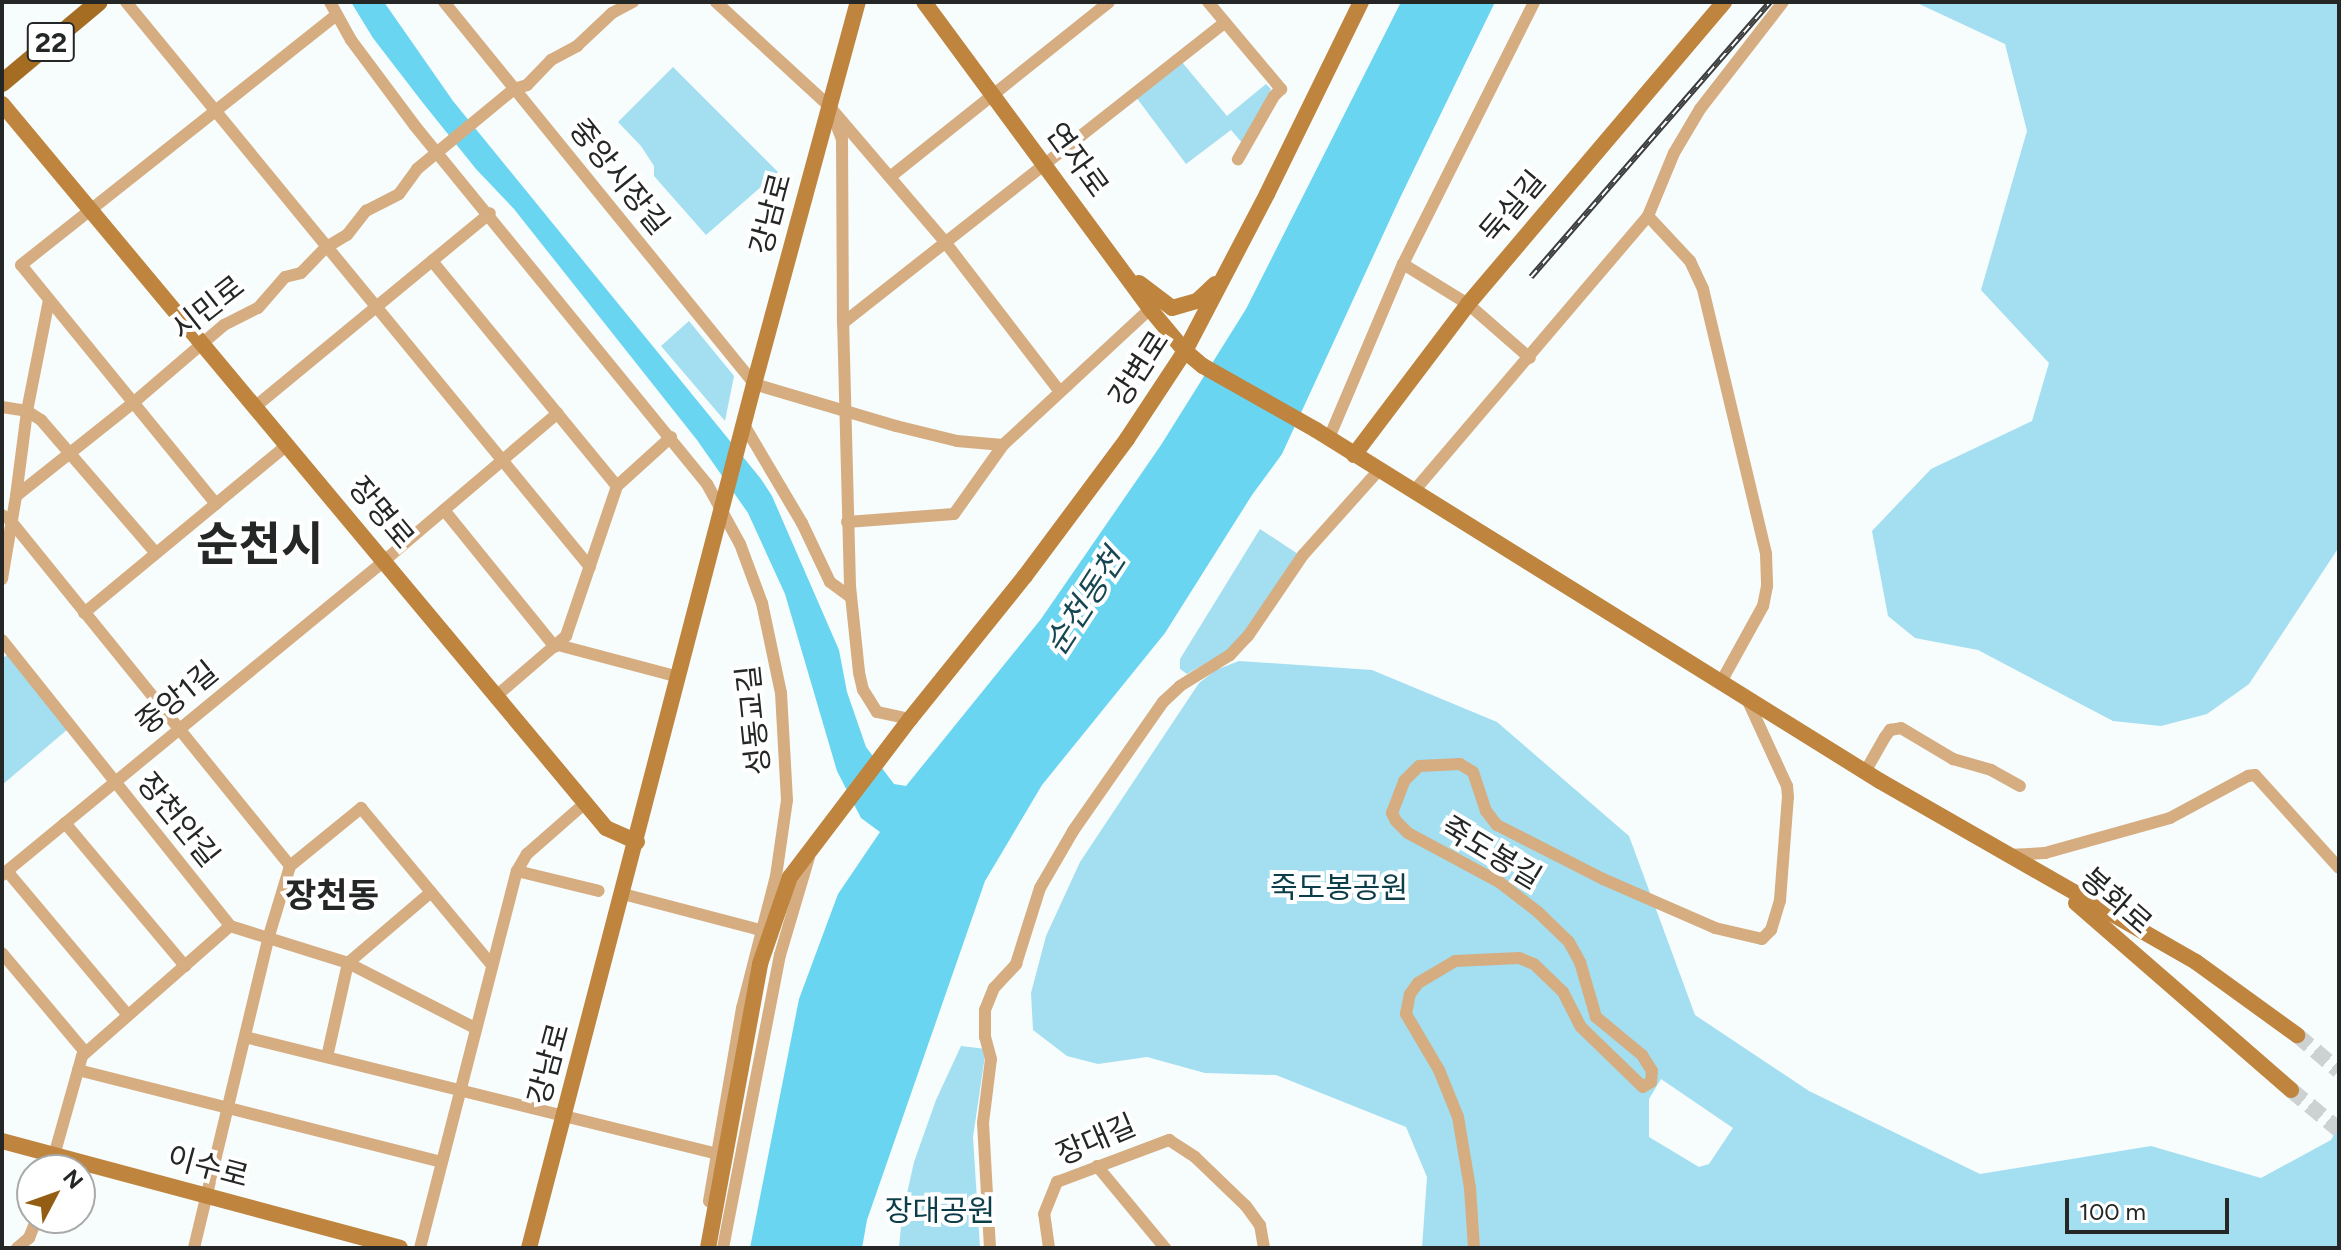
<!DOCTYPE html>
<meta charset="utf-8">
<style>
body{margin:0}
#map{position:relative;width:2341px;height:1250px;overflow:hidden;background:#f7fcfd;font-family:Figtree,"Noto Sans KR",sans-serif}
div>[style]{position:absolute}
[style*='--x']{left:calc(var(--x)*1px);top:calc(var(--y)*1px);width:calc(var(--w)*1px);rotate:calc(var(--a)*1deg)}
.green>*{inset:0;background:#a3dff0}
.water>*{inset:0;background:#6ad5f1}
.secondary-tunnel>*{height:16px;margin-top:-8px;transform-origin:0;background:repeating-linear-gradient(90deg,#cdd1d2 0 16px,transparent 0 24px)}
.street>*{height:12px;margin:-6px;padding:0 6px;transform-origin:6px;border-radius:6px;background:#d5ad81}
.secondary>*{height:16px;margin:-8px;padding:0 8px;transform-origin:8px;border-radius:8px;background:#bf853e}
.primary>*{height:18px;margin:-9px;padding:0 9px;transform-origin:9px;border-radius:9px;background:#a56d22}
.rail>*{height:6px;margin-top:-3px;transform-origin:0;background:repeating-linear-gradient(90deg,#fff 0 9px,#3b3d3d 0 18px);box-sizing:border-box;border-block:2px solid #3b3d3d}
span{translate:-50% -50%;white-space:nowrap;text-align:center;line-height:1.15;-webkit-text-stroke:8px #fff;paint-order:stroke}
.shield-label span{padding:2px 6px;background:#fff;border:2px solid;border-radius:6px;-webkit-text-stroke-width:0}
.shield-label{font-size:28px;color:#252727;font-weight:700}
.street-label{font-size:30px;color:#252727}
.park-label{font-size:30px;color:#0c3e4a}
.water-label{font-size:32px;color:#174753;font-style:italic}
.quarter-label{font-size:34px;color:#252727;font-weight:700}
.town-label{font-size:46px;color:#252727;font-weight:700}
.frame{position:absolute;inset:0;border:4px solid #252727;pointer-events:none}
.north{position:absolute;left:16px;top:1154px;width:80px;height:80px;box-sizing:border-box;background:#fff;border:2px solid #a8a9a9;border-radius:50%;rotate:49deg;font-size:22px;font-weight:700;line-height:32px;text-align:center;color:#252727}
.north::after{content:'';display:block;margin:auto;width:28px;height:36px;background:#935e13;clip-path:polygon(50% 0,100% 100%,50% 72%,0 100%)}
.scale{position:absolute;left:2065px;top:1198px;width:164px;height:36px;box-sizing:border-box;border:4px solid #252727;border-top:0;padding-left:10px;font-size:24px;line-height:28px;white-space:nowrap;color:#252727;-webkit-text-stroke:6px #fff;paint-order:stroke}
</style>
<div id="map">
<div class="green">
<div style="clip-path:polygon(1915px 2px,2339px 2px,2339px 547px,2249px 684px,2207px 714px,2161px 726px,2113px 721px,1978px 650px,1915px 638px,1888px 616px,1872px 531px,1931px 469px,2032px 421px,2049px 363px,1981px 290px,2027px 131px,2005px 44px)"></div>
<div style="clip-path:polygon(1181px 61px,1227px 116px,1266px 84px,1271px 89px,1243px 144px,1231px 130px,1186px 164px,1136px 97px)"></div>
<div style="clip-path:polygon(673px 67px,778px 172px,706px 235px,654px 176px,654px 166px,641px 146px,618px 122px)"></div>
<div style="clip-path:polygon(689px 321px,734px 376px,725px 421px,661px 346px)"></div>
<div style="clip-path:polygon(1260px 529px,1298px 554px,1234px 647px,1187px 674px,1180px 669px,1180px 659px)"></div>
<div style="clip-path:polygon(7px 655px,68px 729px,2px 785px,2px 659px)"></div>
<div style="clip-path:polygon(evenodd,1239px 661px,1372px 670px,1497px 722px,1629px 836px,1695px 1015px,1809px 1091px,1980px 1174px,2151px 1146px,2261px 1178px,2331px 1140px,2339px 1126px,2339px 1248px,1422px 1248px,1427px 1177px,1406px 1127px,1276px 1075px,1205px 1073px,1147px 1057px,1098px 1064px,1067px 1056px,1033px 1030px,1031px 993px,1046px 936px,1080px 862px,1199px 683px,1216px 670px,1239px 661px,1661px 1079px,1733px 1128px,1709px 1164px,1699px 1167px,1649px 1137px,1649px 1099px,1661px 1079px)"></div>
<div style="clip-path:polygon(961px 1046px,986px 1049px,973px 1137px,980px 1248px,899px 1248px,902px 1216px,914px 1162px,936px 1100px)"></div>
</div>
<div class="water">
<div style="clip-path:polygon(351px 2px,384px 2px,453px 101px,761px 479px,772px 496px,839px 650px,847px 692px,866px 747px,894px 784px,906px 786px,1041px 619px,1161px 445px,1246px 309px,1401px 2px,1495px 2px,1399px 200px,1282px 454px,1252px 495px,1165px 633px,1042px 785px,985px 881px,867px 1220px,862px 1248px,750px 1248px,799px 999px,838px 894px,880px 832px,861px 818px,837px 771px,785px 594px,748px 513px,697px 440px,514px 209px,476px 169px,423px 103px,373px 38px)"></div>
</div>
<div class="secondary-tunnel">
<div style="--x:2297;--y:1035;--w:55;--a:40.6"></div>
<div style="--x:2291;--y:1090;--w:62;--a:39.8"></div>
</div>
<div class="street">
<div style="--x:126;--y:2;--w:731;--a:50.61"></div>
<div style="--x:330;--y:2;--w:43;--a:61.1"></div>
<div style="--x:351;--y:40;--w:107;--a:53.3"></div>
<div style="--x:415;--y:126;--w:462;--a:50.8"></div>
<div style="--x:707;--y:484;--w:68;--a:61.2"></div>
<div style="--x:740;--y:544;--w:63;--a:69.6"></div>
<div style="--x:762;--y:603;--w:92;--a:78.1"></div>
<div style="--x:781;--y:693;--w:107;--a:86.8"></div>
<div style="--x:787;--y:800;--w:77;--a:98.2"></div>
<div style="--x:776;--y:876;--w:136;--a:104.4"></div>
<div style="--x:742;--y:1008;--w:196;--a:99.7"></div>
<div style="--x:444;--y:2;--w:492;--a:50.9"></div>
<div style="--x:754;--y:384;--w:148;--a:16.5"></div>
<div style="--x:896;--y:426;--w:63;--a:13.8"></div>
<div style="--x:957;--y:441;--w:46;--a:5"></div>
<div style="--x:1003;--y:445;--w:200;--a:-42.8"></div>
<div style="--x:716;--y:2;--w:154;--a:42.6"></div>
<div style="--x:829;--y:106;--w:179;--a:49.5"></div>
<div style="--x:945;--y:242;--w:189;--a:52.5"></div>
<div style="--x:1208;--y:2;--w:114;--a:50"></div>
<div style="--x:1281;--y:89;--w:10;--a:135"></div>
<div style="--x:1274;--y:96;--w:73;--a:119.7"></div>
<div style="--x:833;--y:116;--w:25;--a:69"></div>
<div style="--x:842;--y:139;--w:184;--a:89.7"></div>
<div style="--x:890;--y:177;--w:280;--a:-38.6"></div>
<div style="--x:1648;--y:216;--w:62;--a:47"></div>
<div style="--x:1690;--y:261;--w:31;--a:65"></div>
<div style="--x:1703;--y:289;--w:272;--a:76.6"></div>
<div style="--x:1766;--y:554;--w:32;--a:88"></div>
<div style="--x:1767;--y:586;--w:20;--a:101"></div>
<div style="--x:1763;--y:606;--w:87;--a:118.9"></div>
<div style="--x:432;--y:261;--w:291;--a:50.6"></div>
<div style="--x:1403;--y:264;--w:76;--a:31.6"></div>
<div style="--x:1468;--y:304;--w:82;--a:41.1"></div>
<div style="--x:256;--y:406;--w:303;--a:-39.5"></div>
<div style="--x:2;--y:407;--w:25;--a:9"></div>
<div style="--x:27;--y:411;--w:17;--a:33"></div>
<div style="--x:41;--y:420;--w:176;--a:49.2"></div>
<div style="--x:744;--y:425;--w:114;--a:59.4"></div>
<div style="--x:802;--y:523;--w:65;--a:64.6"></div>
<div style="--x:830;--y:582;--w:26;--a:36"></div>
<div style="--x:1329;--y:438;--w:189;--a:-67"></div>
<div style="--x:1403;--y:264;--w:293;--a:-63.4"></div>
<div style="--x:1414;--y:491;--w:361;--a:-49.6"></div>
<div style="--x:1648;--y:216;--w:68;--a:-67.6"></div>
<div style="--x:1674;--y:153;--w:51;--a:-59.4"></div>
<div style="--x:1700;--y:109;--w:135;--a:-52.2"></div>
<div style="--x:16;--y:496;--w:86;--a:-82.6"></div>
<div style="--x:27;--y:411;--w:113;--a:-78.8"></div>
<div style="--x:216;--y:504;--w:308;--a:-129.2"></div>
<div style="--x:21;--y:265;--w:402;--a:-38.4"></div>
<div style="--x:444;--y:510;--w:176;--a:51"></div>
<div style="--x:2;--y:515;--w:9;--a:32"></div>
<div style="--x:10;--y:520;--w:445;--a:51"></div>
<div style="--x:847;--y:522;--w:107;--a:-4.3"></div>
<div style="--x:954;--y:514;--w:85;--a:-54.6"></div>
<div style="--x:2;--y:579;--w:84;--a:-80.4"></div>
<div style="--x:16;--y:496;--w:149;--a:-38.5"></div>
<div style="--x:133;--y:403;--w:120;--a:-40.6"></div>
<div style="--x:224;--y:325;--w:38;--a:-27"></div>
<div style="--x:258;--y:308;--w:41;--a:-48.9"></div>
<div style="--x:285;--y:277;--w:16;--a:-14"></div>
<div style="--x:301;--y:273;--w:35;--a:-46"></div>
<div style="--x:325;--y:248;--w:26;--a:-31"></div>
<div style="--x:347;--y:235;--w:31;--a:-52"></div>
<div style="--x:366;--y:211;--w:37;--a:-27"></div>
<div style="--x:399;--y:194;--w:31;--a:-54"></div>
<div style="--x:417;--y:169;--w:126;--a:-39.5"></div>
<div style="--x:514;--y:89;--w:14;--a:-17"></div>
<div style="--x:527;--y:85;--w:35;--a:-46"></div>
<div style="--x:551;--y:60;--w:30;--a:-28"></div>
<div style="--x:577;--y:46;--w:48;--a:-43.3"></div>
<div style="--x:612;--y:13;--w:24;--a:-28"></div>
<div style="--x:84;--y:613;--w:265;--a:-39.6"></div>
<div style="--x:2;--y:640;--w:366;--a:51.4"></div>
<div style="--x:230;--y:926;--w:124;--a:17.4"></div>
<div style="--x:348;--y:963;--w:143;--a:27.1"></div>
<div style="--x:558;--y:645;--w:125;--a:14.8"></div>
<div style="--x:495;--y:697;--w:94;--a:-40.7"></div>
<div style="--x:566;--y:636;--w:158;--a:-71.2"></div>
<div style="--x:617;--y:486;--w:73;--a:-42.2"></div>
<div style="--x:910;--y:719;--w:34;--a:-168"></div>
<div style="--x:877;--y:712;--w:26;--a:-122"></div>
<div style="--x:863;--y:690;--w:18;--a:-103"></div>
<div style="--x:859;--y:672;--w:86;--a:-96"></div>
<div style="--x:850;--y:586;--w:263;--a:-91.5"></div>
<div style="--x:843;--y:323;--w:485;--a:-38.2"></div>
<div style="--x:1865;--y:772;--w:40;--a:-60.3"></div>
<div style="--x:1885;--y:737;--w:9;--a:-54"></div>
<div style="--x:1890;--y:730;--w:11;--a:-10"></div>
<div style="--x:1901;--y:728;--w:61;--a:30.8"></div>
<div style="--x:1953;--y:759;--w:40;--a:16"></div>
<div style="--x:1991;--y:770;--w:33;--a:29"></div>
<div style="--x:65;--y:823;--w:187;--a:50"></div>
<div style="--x:2009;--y:855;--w:36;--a:-3"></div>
<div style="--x:2045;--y:853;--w:130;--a:-15.6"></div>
<div style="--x:2170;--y:818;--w:89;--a:-28.3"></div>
<div style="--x:2248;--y:776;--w:7;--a:-8"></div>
<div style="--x:2255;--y:775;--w:125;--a:47.9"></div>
<div style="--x:7;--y:871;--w:188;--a:50"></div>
<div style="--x:517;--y:871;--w:84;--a:13.7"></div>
<div style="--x:2;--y:875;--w:494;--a:-39.4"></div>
<div style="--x:384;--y:561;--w:228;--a:-40.4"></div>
<div style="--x:623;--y:894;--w:142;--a:14.7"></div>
<div style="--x:2;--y:953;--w:129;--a:50"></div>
<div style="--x:245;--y:1037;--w:486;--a:13.9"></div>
<div style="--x:327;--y:1057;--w:96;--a:-77.4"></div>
<div style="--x:348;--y:963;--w:109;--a:-40.5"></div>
<div style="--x:78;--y:1070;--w:374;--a:14.2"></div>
<div style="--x:1097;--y:1166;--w:107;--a:50.3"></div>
<div style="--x:50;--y:1170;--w:118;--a:-74.3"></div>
<div style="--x:82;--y:1056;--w:197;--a:-41.3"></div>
<div style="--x:17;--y:1248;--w:16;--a:-40"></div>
<div style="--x:29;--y:1238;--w:22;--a:-68"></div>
<div style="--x:194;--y:1248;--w:318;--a:-76.5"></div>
<div style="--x:268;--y:939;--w:76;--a:-73.2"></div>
<div style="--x:290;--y:866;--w:92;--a:-39.2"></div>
<div style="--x:361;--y:808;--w:204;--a:50.2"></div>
<div style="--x:420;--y:1248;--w:389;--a:-75.6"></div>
<div style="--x:517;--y:871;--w:20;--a:-60"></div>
<div style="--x:527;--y:854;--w:77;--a:-41.3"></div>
<div style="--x:723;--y:1248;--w:298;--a:-79"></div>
<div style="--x:780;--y:955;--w:102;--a:-73.5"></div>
<div style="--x:990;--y:1248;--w:125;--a:-93.2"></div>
<div style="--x:983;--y:1123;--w:64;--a:-82.9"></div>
<div style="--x:991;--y:1059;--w:23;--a:-105"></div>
<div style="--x:985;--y:1037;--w:27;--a:-90"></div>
<div style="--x:985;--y:1010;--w:24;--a:-68"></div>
<div style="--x:994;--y:988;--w:33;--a:-47"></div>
<div style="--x:1016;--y:964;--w:80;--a:-72.5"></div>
<div style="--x:1040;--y:888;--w:66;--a:-59.9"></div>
<div style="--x:1073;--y:831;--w:157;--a:-55.1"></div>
<div style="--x:1163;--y:702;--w:23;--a:-43"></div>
<div style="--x:1180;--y:686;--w:59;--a:-31.8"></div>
<div style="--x:1230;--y:655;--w:26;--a:-47"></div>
<div style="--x:1248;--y:636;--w:98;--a:-55.8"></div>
<div style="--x:1303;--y:555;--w:114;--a:-48.2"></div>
<div style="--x:1049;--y:1248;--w:34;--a:-98"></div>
<div style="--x:1044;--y:1214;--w:35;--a:-68"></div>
<div style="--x:1057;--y:1182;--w:120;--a:-20.6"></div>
<div style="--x:1169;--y:1140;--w:31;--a:33"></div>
<div style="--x:1195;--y:1157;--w:71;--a:43.9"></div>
<div style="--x:1246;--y:1206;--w:24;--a:54"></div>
<div style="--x:1260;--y:1225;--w:23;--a:80"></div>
<div style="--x:1474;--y:1248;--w:60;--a:-93.8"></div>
<div style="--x:1470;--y:1188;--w:72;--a:-99.6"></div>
<div style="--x:1458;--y:1117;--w:51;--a:-112"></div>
<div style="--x:1439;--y:1070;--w:65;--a:-120.5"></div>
<div style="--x:1406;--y:1014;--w:20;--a:-79"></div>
<div style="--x:1410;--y:994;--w:14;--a:-54"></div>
<div style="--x:1418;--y:983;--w:43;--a:-30.7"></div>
<div style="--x:1455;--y:961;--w:64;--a:-2.7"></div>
<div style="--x:1519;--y:958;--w:16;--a:22"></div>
<div style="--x:1534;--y:964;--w:40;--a:44"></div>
<div style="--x:1563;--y:992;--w:39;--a:63"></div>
<div style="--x:1581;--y:1027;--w:86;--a:44.1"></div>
<div style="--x:1643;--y:1087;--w:9;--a:-32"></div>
<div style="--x:1651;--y:1082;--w:11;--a:-85"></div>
<div style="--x:1652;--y:1071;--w:19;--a:-122"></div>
<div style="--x:1642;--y:1055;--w:60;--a:-140.4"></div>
<div style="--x:1596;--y:1017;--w:57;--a:-106.2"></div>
<div style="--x:1580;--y:962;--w:23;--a:-119"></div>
<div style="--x:1569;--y:942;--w:43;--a:-135.9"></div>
<div style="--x:1538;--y:912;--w:49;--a:-142.4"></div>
<div style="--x:1499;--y:882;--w:103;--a:-151.7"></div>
<div style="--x:1408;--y:833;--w:17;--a:-135"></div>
<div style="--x:1396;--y:821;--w:9;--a:-117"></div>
<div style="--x:1392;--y:813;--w:34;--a:-69"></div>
<div style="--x:1404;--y:781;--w:21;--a:-45"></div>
<div style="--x:1419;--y:766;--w:41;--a:-2.8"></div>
<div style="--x:1460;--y:764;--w:15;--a:32"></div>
<div style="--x:1473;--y:772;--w:41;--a:71.6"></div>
<div style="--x:1486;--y:811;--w:18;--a:52"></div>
<div style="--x:1497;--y:825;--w:119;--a:27"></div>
<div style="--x:1603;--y:879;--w:122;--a:23.6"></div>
<div style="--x:1715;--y:928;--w:48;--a:13.2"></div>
<div style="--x:1762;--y:939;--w:13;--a:-45"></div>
<div style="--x:1771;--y:930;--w:31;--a:-73"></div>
<div style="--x:1780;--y:900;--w:103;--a:-85.6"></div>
<div style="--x:1788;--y:797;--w:11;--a:-95"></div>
<div style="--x:1787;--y:786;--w:96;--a:-114.7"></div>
</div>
<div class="secondary">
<div style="--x:924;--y:2;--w:381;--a:53.6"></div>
<div style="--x:1150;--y:309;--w:55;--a:50.2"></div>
<div style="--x:1185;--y:351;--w:23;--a:40"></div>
<div style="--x:1203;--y:366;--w:130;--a:29.5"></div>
<div style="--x:1316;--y:430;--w:664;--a:31.9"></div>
<div style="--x:1880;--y:781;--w:364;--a:29.8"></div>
<div style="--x:2196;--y:962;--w:125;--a:35.9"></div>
<div style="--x:2;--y:104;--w:943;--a:50.16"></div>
<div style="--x:606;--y:828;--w:34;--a:24"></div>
<div style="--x:1139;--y:283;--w:41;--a:37.1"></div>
<div style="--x:1172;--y:308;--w:26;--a:-16"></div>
<div style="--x:1197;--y:301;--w:25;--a:-43"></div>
<div style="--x:1354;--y:455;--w:189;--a:-52.9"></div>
<div style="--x:1468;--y:304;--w:396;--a:-49.7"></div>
<div style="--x:2076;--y:903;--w:285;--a:41"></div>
<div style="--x:2;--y:1141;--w:412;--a:15"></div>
<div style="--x:529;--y:1248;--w:893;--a:-75.4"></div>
<div style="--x:754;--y:384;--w:396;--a:-74.8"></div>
<div style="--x:708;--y:1248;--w:289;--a:-79.6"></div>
<div style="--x:760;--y:964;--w:92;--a:-71"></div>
<div style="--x:790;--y:877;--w:198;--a:-52.8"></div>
<div style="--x:910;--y:719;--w:184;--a:-51.2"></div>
<div style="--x:1025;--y:576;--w:171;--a:-53.3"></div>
<div style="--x:1127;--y:439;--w:105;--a:-56.6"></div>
<div style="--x:1185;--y:351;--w:177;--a:-62.4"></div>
<div style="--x:1267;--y:194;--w:214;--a:-63.9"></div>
</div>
<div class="primary">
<div style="--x:2;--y:83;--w:126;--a:-39.9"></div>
</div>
<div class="rail">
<div style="--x:1531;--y:277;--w:364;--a:-49"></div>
</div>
<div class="shield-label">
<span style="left:51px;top:42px">22</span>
</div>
<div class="street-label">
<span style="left:1077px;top:160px;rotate:54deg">연자로</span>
<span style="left:619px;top:177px;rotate:51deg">중앙시장길</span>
<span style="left:1513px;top:207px;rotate:-50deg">둑실길</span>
<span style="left:771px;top:214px;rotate:-75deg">강남로</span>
<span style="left:208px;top:308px;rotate:-38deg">시민로</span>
<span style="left:1139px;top:369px;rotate:-57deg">강변로</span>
<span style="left:381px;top:513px;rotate:50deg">장명로</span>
<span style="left:177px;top:698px;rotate:-39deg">중앙1길</span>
<span style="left:754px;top:720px;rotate:-96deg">성동교길</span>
<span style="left:178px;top:820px;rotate:51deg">장천안길</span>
<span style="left:1491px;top:853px;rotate:31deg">죽도봉길</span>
<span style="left:2116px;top:901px;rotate:41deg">봉화로</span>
<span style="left:549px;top:1064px;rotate:-75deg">강남로</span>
<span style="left:1096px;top:1140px;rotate:-23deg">장대길</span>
<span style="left:208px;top:1167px;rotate:15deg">이수로</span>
</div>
<div class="park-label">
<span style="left:1339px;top:888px">죽도봉공원</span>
<span style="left:940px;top:1211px">장대공원</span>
</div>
<div class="water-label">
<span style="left:1085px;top:602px;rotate:-57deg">순천동천</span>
</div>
<div class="quarter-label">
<span style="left:332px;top:896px">장천동</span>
</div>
<div class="town-label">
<span style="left:260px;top:544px">순천시</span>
</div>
<div class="frame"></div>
<div class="north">N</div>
<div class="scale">100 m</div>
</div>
